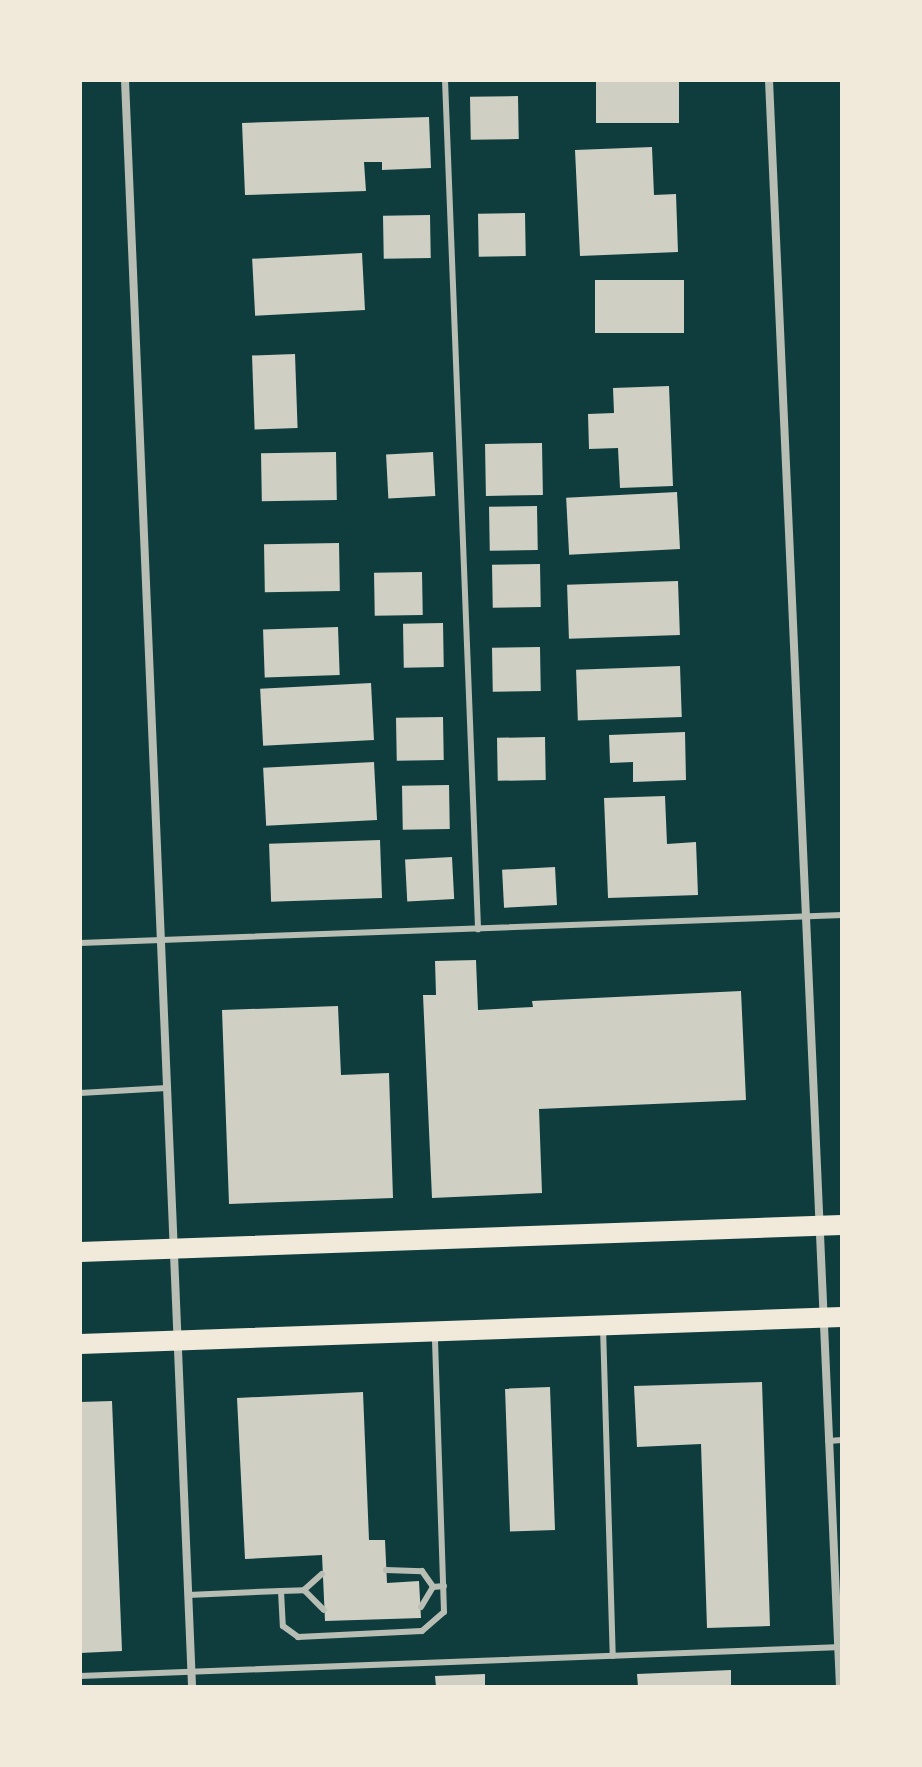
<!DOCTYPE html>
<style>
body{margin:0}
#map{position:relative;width:922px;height:1767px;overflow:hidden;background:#0f3d3e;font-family:Figtree,sans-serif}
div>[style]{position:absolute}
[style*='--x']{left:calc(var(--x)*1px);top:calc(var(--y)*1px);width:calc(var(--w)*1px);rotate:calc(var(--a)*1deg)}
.building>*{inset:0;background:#cfcfc3;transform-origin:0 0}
.service>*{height:6px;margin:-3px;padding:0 3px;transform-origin:3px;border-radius:3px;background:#b8beb3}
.minor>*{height:8px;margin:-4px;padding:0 4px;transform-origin:4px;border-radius:4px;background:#b8beb3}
.primary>*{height:20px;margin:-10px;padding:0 10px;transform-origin:10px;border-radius:10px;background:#f1e9da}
span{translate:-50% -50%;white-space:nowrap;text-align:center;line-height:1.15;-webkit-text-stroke:6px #f1e9da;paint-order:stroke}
.frame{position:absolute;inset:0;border:82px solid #f1e9da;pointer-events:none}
</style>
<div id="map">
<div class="building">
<div style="left:596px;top:80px;width:83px;height:43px"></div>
<div style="left:518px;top:96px;width:43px;height:48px;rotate:89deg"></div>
<div style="clip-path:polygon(429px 117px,431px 168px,382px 170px,382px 162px,364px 162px,366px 191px,245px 195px,242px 123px)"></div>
<div style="clip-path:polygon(652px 147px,654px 195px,676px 194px,678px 252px,580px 256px,575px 150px)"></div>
<div style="left:525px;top:213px;width:43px;height:47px;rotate:89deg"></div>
<div style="left:430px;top:215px;width:43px;height:47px;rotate:89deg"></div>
<div style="left:362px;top:253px;width:57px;height:110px;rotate:87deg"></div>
<div style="left:684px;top:280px;width:53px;height:89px;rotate:90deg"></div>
<div style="left:295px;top:354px;width:74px;height:43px;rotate:88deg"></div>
<div style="clip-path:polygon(669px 386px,673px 486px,620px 488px,618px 448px,589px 449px,588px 414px,614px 413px,613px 388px)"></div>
<div style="left:542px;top:443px;width:52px;height:57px;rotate:89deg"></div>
<div style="left:336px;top:452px;width:48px;height:75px;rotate:89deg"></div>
<div style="left:433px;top:452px;width:44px;height:47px;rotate:87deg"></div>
<div style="left:677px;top:492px;width:57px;height:111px;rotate:87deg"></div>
<div style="left:537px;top:506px;width:44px;height:48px;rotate:89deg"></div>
<div style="left:339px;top:543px;width:48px;height:75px;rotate:89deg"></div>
<div style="left:540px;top:564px;width:43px;height:48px;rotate:89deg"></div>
<div style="left:422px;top:572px;width:43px;height:48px;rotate:89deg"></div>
<div style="left:678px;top:581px;width:54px;height:111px;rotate:88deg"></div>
<div style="left:443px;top:623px;width:44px;height:40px;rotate:89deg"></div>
<div style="left:338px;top:627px;width:48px;height:75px;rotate:88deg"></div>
<div style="left:540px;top:647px;width:44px;height:48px;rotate:89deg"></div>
<div style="left:680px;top:666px;width:51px;height:104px;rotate:88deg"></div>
<div style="left:371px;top:683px;width:57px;height:111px;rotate:87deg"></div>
<div style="left:443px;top:717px;width:43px;height:47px;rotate:89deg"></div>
<div style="clip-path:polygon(685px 732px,686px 780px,633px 782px,633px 762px,610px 763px,609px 735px)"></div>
<div style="left:545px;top:737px;width:43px;height:48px;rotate:89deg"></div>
<div style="left:374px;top:762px;width:58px;height:111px;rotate:87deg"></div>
<div style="left:449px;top:785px;width:44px;height:47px;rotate:89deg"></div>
<div style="clip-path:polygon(665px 796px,667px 844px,696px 842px,698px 895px,608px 898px,604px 798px)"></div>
<div style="left:380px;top:840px;width:58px;height:111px;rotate:88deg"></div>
<div style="left:452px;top:857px;width:42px;height:47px;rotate:87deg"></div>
<div style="left:555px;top:867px;width:38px;height:53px;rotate:87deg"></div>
<div style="clip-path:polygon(476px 960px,478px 1010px,533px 1007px,532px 1001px,741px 991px,746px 1100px,539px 1109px,542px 1193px,432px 1198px,423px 995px,436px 995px,435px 961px)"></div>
<div style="clip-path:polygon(338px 1006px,341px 1075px,389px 1073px,393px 1198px,229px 1204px,222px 1010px)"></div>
<div style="clip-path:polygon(762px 1382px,770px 1626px,707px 1628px,701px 1444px,637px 1447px,634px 1386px)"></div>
<div style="left:550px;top:1387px;width:143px;height:45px;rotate:88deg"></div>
<div style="clip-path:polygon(363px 1392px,369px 1540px,385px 1540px,387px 1583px,419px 1581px,421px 1618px,325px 1621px,322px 1555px,245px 1559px,237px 1398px)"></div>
<div style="clip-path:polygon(112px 1401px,122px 1651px,80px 1653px,80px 1402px)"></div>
<div style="clip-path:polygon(731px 1670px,731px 1687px,638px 1687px,637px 1674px)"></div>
<div style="clip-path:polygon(485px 1674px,485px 1687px,436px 1687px,435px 1676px)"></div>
</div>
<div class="service">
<div style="--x:445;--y:80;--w:850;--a:87.77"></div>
<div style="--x:80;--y:943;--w:763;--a:-2.1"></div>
<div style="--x:80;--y:1093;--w:87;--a:-3.3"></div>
<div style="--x:603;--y:1327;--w:329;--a:88.3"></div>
<div style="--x:828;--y:1441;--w:14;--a:-4"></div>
<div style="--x:386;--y:1570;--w:36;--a:2"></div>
<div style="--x:422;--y:1571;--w:19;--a:55"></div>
<div style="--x:304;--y:1590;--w:24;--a:-42"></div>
<div style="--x:281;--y:1591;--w:23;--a:-2"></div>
<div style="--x:304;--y:1590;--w:28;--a:45"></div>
<div style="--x:188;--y:1595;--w:93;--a:-2.5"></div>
<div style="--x:281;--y:1591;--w:35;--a:87"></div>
<div style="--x:283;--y:1626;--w:19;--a:36"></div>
<div style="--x:298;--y:1637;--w:124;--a:-2.8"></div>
<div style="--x:422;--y:1631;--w:29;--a:-41"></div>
<div style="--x:444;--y:1612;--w:275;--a:-91.9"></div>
<div style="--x:421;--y:1607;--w:23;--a:-59"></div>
<div style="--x:433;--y:1587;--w:11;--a:-5"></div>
<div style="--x:80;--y:1676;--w:763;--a:-2.18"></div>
</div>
<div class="minor">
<div style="--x:125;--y:80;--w:1608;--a:87.61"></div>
<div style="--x:769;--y:80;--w:1609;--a:87.47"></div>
</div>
<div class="primary">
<div style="--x:80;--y:1252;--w:762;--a:-2.03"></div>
<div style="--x:80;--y:1344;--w:762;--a:-2.03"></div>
</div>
<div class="frame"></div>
</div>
